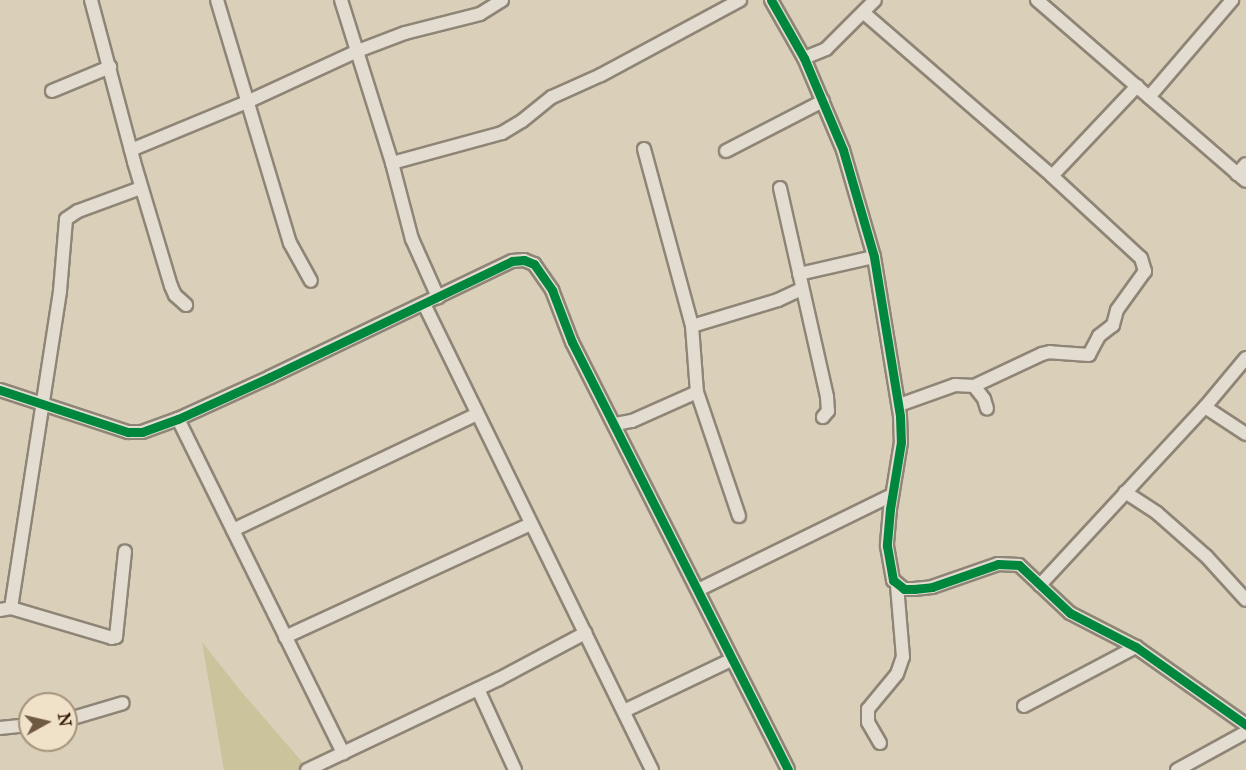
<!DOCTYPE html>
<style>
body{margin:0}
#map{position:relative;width:1246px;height:770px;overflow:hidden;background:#dacfb9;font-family:"IM FELL Great Primer",serif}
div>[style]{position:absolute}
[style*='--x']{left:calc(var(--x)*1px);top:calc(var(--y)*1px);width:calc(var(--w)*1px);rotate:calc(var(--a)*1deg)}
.green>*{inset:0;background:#cac39c}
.roads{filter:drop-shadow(2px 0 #8f8576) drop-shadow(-2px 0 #8f8576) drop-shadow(0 2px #8f8576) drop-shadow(0 -2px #8f8576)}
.street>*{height:12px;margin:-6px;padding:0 6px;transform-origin:6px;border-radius:6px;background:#e2dcd1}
.cycleway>*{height:9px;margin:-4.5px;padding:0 4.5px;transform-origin:4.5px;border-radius:4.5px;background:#00873e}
span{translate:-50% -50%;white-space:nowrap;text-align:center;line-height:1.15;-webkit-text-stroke:5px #efe2c9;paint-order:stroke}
.north{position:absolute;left:18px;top:692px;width:60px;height:60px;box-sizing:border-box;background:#efe2c9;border:2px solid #a5927b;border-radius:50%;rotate:82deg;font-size:16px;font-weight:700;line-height:24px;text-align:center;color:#351906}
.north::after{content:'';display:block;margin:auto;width:21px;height:27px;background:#6f5945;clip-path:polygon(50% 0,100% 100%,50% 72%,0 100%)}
</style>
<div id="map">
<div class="green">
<div style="clip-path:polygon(202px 642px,240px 690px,309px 770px,224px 770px)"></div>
</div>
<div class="roads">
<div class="street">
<div style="--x:91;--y:0;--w:168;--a:75.1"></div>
<div style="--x:134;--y:162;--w:129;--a:73.4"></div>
<div style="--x:171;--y:286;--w:10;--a:66"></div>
<div style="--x:175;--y:295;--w:15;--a:42"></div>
<div style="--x:217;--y:0;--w:254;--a:73.3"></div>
<div style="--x:290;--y:243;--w:43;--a:61.1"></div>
<div style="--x:341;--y:0;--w:171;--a:72.6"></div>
<div style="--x:392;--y:163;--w:79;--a:75.3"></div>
<div style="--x:412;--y:239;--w:64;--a:65.9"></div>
<div style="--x:771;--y:0;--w:67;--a:60.4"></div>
<div style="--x:804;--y:58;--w:100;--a:67"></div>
<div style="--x:843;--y:150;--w:111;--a:73.8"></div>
<div style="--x:874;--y:257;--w:161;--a:80.7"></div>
<div style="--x:900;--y:416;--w:26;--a:88"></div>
<div style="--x:901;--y:442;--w:68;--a:99.3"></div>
<div style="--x:890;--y:509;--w:37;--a:95"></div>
<div style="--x:887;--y:546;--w:35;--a:80"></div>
<div style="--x:893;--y:580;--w:14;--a:39"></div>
<div style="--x:904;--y:589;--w:10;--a:0"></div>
<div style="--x:914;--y:589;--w:18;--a:-6"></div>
<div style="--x:932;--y:587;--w:70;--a:-19.2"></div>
<div style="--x:998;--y:564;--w:21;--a:3"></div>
<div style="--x:1019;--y:565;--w:70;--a:43.3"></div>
<div style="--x:1070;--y:613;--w:74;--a:27.3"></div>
<div style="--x:1136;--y:647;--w:135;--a:35.3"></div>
<div style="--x:1037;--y:0;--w:276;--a:40.9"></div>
<div style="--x:864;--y:13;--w:249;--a:40.9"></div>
<div style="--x:1052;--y:176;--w:121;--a:42.7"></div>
<div style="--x:1141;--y:258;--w:14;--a:73"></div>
<div style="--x:1145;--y:271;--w:48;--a:125.7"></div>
<div style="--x:1117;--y:310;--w:16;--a:105"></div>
<div style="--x:1113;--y:325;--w:18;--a:142"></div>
<div style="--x:1099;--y:336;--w:21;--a:118"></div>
<div style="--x:1089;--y:355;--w:39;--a:-176"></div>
<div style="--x:1050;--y:352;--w:8;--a:166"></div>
<div style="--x:1042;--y:354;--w:75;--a:154.8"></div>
<div style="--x:974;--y:386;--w:19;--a:-177"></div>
<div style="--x:955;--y:385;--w:59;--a:160.3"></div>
<div style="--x:804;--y:58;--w:24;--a:-22"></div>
<div style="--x:826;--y:49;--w:69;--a:-45"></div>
<div style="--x:52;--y:91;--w:63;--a:-22.5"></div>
<div style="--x:1149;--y:97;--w:128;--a:-49.4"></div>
<div style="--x:644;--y:149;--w:183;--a:74.8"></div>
<div style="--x:692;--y:326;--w:66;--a:85.7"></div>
<div style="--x:697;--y:392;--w:131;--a:71.3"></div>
<div style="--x:131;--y:150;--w:126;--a:-22.5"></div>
<div style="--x:247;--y:102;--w:119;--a:-24.8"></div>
<div style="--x:355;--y:52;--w:53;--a:-20.8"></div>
<div style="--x:405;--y:33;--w:77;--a:-14.2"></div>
<div style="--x:480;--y:14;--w:26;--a:-32"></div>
<div style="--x:726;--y:151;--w:109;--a:-27.3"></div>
<div style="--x:392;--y:163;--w:114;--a:-15.3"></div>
<div style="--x:502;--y:133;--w:23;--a:-31"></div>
<div style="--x:522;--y:121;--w:38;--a:-39"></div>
<div style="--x:552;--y:97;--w:54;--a:-24.2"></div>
<div style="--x:601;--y:75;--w:158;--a:-28.3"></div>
<div style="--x:1237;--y:174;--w:13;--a:-48"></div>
<div style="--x:1052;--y:176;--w:124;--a:-46.6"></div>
<div style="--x:780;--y:188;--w:214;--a:77.3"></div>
<div style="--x:827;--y:397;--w:14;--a:86"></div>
<div style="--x:828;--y:411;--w:8;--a:130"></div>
<div style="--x:799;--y:274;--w:77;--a:-12.8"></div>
<div style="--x:424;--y:304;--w:519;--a:63.93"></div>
<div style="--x:692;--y:326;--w:90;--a:-16.8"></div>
<div style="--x:778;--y:300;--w:26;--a:-25"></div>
<div style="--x:974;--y:386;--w:16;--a:52"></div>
<div style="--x:984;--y:399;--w:10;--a:73"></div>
<div style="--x:0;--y:390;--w:135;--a:18.2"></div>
<div style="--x:128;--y:432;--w:14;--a:0"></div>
<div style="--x:142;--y:432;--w:38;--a:-20"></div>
<div style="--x:178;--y:419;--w:101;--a:-24.5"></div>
<div style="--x:270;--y:377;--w:268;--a:-25.6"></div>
<div style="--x:512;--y:261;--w:12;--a:-5"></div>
<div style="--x:524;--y:260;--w:11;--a:22"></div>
<div style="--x:534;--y:264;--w:32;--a:55"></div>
<div style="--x:552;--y:290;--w:56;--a:69"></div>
<div style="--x:572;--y:342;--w:479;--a:63.2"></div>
<div style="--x:1205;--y:407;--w:49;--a:33.4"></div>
<div style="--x:178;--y:419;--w:373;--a:63.7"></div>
<div style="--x:616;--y:424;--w:16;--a:-11"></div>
<div style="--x:632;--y:421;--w:71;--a:-24"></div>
<div style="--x:1125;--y:492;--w:38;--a:33"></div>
<div style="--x:1157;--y:513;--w:65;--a:41.3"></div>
<div style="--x:1206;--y:556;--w:59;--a:47.7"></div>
<div style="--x:233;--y:530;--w:270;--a:-25.4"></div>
<div style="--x:1040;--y:585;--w:243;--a:-47.2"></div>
<div style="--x:1205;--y:407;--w:64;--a:-50.1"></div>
<div style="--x:698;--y:590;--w:216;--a:-26.1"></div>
<div style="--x:11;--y:608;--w:321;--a:-81.2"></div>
<div style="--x:60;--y:291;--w:72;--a:-85.2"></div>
<div style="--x:66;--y:219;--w:14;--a:-34"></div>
<div style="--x:78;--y:211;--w:67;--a:-20.1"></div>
<div style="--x:0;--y:610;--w:11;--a:-10"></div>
<div style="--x:11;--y:608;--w:105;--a:16.5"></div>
<div style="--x:112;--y:638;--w:4;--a:-14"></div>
<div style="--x:116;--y:637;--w:86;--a:-84"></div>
<div style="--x:285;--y:637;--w:271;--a:-24.7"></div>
<div style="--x:478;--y:689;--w:89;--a:65.4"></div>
<div style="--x:1024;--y:706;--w:127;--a:-27.8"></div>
<div style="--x:624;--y:711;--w:119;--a:-25.5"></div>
<div style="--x:66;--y:720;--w:59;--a:-16.6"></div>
<div style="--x:0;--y:728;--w:30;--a:-6"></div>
<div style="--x:880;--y:743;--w:24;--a:-120"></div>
<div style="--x:868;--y:722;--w:13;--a:-90"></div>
<div style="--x:868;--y:709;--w:45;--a:-50.4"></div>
<div style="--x:897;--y:674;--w:18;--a:-71"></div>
<div style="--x:903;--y:657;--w:72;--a:-94.8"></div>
<div style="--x:307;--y:770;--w:212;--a:-25.4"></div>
<div style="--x:499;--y:679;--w:98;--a:-28.1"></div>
<div style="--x:1177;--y:770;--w:79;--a:-28.8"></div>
</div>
</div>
<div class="cycleway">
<div style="--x:771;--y:0;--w:67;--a:60.4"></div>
<div style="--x:804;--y:58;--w:100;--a:67"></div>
<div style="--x:843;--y:150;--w:111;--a:73.8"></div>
<div style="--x:874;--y:257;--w:161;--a:80.7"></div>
<div style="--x:900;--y:416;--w:26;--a:88"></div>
<div style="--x:901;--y:442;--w:68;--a:99.3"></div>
<div style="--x:890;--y:509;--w:37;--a:95"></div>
<div style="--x:887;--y:546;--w:35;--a:80"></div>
<div style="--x:893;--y:580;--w:14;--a:39"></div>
<div style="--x:904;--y:589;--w:10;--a:0"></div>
<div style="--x:914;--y:589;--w:18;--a:-6"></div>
<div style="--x:932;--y:587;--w:70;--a:-19.2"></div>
<div style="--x:998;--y:564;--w:21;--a:3"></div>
<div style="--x:1019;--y:565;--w:70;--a:43.3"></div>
<div style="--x:1070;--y:613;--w:74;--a:27.3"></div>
<div style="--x:1136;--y:647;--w:135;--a:35.3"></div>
<div style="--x:0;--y:390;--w:135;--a:18.2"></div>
<div style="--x:128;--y:432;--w:14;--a:0"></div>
<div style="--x:142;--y:432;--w:38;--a:-20"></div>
<div style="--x:178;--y:419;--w:101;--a:-24.5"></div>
<div style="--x:270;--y:377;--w:268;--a:-25.6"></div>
<div style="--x:512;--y:261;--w:12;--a:-5"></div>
<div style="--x:524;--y:260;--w:11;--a:22"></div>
<div style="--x:534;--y:264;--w:32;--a:55"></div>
<div style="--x:552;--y:290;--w:56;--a:69"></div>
<div style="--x:572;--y:342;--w:479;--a:63.2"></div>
</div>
<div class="north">N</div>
</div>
